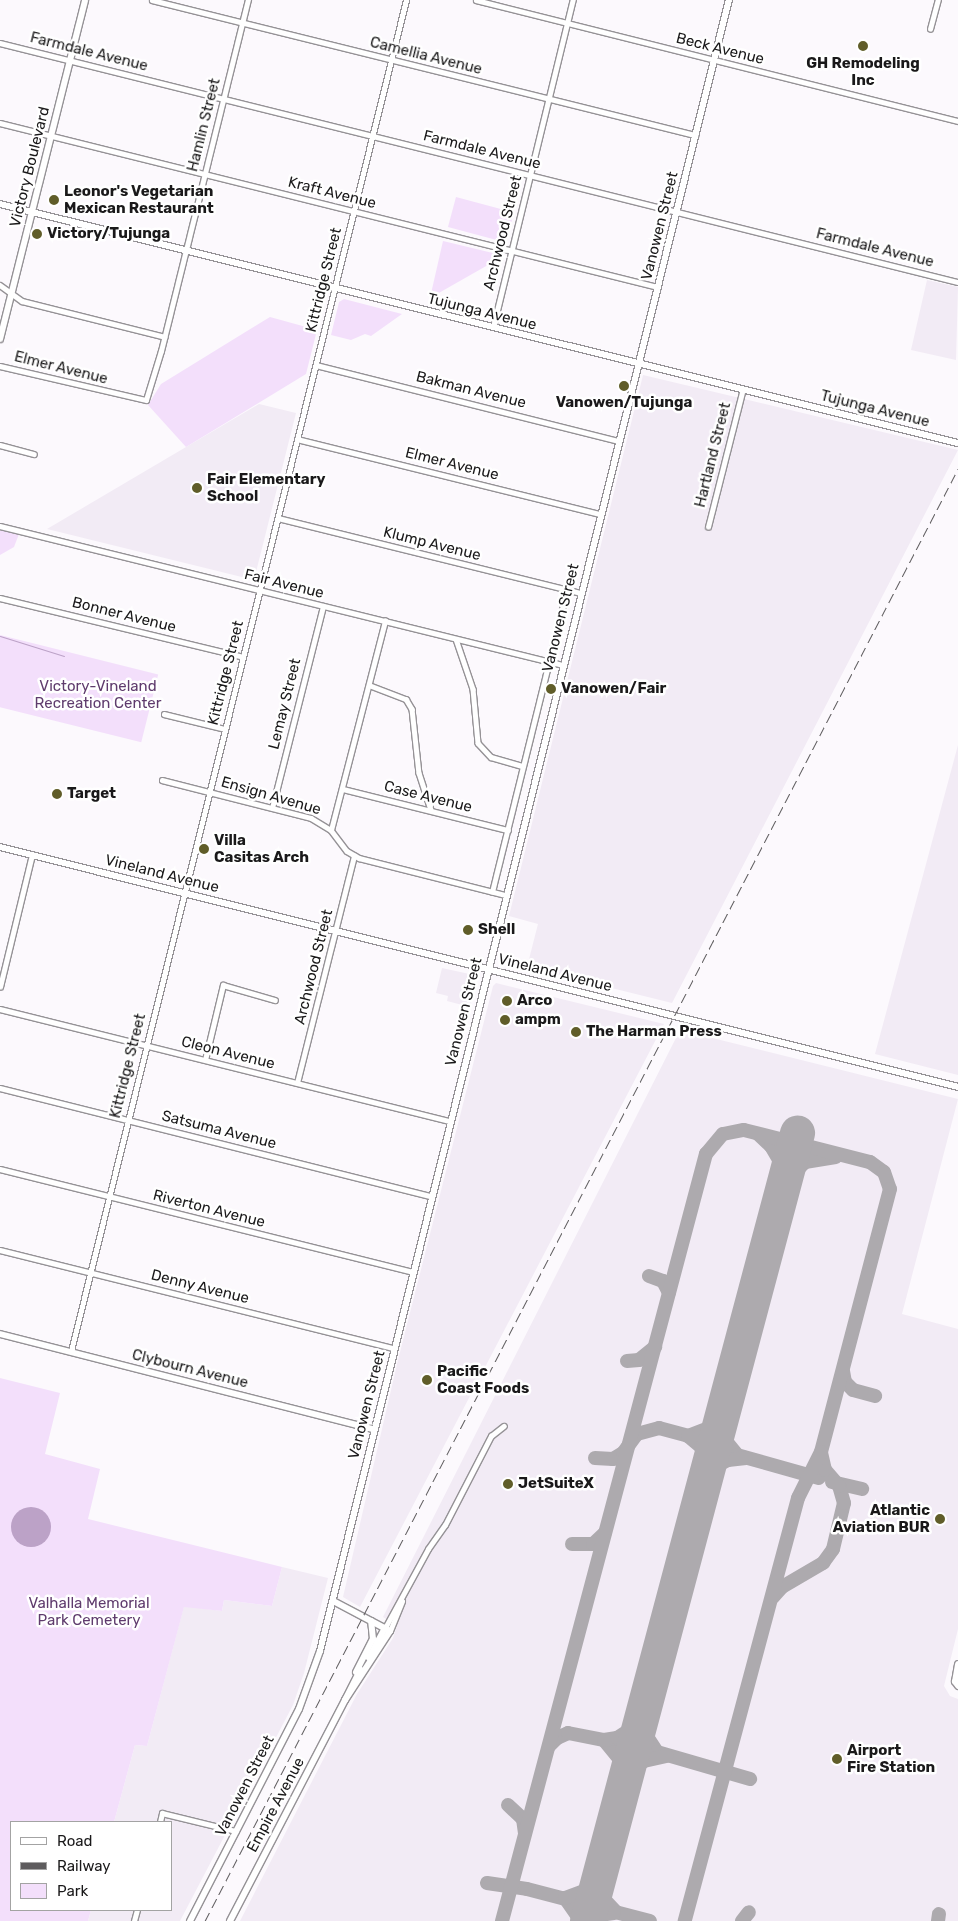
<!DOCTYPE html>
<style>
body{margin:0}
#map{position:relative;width:958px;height:1921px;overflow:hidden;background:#fcf9fd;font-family:Rubik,sans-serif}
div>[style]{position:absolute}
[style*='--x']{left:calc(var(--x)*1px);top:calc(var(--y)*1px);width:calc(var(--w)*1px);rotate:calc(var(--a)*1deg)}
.built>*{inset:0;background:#f2ebf5}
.green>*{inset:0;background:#f3dffb;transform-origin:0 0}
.water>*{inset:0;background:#bca2c7}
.round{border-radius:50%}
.stream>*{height:1px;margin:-0.5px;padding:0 0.5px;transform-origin:0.5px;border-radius:0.5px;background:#bca2c7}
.taxiway>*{height:14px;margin:-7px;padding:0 7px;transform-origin:7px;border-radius:7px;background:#adaaae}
.runway>*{height:35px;margin:-17.5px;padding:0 17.5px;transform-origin:17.5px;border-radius:17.5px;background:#adaaae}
.roads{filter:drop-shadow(1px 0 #959296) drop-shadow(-1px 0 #959296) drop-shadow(0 1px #959296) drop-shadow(0 -1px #959296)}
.street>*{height:4.5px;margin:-2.25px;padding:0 2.25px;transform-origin:2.25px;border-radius:2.25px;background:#fff}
.secondary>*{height:6px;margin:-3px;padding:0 3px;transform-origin:3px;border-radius:3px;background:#fff}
.primary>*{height:7px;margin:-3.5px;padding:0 3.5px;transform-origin:3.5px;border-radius:3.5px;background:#fff}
.rail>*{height:1px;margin-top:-0.5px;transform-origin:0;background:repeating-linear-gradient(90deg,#5e5c5e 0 10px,transparent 0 15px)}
.dots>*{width:14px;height:14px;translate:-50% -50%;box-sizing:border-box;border:2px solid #fff;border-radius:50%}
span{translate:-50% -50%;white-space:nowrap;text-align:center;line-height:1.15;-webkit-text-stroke:5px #fff;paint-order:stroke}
.street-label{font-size:15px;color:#1a191a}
.poi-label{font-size:15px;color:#1a191a;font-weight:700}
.left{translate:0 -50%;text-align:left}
.right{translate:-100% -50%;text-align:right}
.park-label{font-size:15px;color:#5f3b6d}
.legend{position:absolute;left:10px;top:1821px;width:162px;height:90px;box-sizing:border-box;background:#fff;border:1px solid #a3a3a3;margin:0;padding:6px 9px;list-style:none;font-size:15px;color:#1a191a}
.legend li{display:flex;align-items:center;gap:10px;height:25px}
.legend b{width:25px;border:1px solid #a3a3a3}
</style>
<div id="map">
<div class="built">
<div style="clip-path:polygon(927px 280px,958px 287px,956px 360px,911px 350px)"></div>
<div style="clip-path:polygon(643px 375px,958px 450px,672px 1003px,527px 967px,538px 924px,509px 916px)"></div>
<div style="clip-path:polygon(259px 404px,296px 413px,254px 580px,47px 529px)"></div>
<div style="clip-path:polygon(958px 745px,958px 1075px,875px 1054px)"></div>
<div style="clip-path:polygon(442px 968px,474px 975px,476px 980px,470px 1007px,447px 1001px,448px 996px,436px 993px)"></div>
<div style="clip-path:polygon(496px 983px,664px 1024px,360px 1607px,343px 1597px,398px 1360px,493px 986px)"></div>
<div style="clip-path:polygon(680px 1030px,958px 1099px,902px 1314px,958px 1329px,958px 1629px,944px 1686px,950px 1696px,958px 1699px,958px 1921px,240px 1921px,357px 1694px,393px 1638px,397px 1626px,383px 1617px)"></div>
<div style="clip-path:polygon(282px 1567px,328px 1578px,304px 1673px,293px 1705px,180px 1921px,88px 1921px,91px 1910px,171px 1910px,171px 1822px,114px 1822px,135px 1745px,147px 1746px,184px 1606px,222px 1611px,224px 1600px,272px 1606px)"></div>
</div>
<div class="green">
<div style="left:456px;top:197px;width:60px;height:31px;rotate:15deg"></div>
<div style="clip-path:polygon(443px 241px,501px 255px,502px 257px,430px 298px)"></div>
<div style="clip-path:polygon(344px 299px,402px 314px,371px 336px,365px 334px,351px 340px,331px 335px,339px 302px)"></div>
<div style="clip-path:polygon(270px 317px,317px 330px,306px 374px,186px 447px,148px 405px,161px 384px)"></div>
<div style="clip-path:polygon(0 530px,19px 534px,14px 547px,0 555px)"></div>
<div style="left:0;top:635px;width:163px;height:70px;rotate:14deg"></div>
<div style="clip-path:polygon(0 1378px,60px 1393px,45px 1454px,100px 1469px,88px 1519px,282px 1567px,272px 1606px,224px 1600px,222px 1611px,184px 1607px,147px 1746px,135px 1745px,114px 1822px,11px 1822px,11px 1910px,91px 1910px,88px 1921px,0 1921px)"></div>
</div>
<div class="water">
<div class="round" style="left:11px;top:1507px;width:40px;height:40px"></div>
</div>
<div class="stream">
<div style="--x:0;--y:636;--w:67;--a:17.4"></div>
</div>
<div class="taxiway">
<div style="--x:758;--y:1134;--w:18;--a:43"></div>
<div style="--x:771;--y:1146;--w:16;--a:60"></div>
<div style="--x:779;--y:1160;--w:35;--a:87"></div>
<div style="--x:781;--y:1196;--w:24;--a:-62"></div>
<div style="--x:792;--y:1175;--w:18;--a:-45"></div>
<div style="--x:805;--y:1162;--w:31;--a:-9"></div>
<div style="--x:649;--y:1276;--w:15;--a:20"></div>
<div style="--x:663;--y:1281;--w:13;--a:63"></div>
<div style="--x:627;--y:1361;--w:12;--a:-5"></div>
<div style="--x:639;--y:1360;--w:21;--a:-39"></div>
<div style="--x:843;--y:1371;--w:11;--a:80"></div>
<div style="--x:845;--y:1382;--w:11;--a:45"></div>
<div style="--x:853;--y:1390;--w:23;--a:15"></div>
<div style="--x:723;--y:1412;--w:28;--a:86"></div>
<div style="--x:725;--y:1440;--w:19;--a:51"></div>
<div style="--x:737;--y:1455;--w:85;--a:15.7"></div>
<div style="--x:688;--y:1436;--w:25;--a:-21"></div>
<div style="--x:711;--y:1427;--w:19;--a:-51"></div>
<div style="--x:723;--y:1412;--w:16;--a:-76"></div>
<div style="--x:595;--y:1458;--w:18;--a:3"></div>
<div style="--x:613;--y:1459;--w:12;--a:-31"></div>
<div style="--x:623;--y:1453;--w:24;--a:-54"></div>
<div style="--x:637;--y:1434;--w:23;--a:-15"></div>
<div style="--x:659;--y:1428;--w:30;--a:15"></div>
<div style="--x:688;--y:1436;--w:17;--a:40"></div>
<div style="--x:701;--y:1447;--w:11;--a:68"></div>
<div style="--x:705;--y:1457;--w:26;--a:92"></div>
<div style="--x:704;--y:1482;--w:22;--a:-51"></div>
<div style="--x:718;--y:1465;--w:11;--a:-27"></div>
<div style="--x:728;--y:1460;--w:18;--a:-6"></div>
<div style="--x:832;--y:1482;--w:31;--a:13"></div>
<div style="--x:572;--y:1544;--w:21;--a:0"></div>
<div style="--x:593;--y:1544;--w:16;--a:-43"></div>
<div style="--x:773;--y:1597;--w:13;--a:-48"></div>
<div style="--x:782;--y:1587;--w:48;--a:-30.3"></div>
<div style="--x:823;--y:1563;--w:17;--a:-54"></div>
<div style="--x:833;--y:1549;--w:47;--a:-76.6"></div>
<div style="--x:844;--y:1503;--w:18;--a:-106"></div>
<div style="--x:839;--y:1486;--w:21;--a:-131"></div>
<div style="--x:825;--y:1470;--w:17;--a:-103"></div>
<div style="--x:643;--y:1710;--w:22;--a:87"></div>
<div style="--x:644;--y:1732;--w:24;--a:57"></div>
<div style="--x:657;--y:1752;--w:97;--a:16.2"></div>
<div style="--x:604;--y:1740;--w:26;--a:51"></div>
<div style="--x:620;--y:1760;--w:25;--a:85"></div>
<div style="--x:549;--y:1746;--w:11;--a:-45"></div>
<div style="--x:557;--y:1738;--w:12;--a:-24"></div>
<div style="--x:568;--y:1733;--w:37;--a:11"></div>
<div style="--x:604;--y:1740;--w:13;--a:-9"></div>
<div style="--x:617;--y:1738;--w:20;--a:-33"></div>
<div style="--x:634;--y:1727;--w:18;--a:-61"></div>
<div style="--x:622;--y:1791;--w:27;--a:-62"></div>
<div style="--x:635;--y:1767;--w:11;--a:-34"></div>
<div style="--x:644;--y:1761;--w:23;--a:-13"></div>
<div style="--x:508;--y:1805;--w:21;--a:43"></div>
<div style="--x:523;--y:1819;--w:14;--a:82"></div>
<div style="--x:601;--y:1872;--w:24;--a:90"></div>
<div style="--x:601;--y:1896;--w:21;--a:47"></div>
<div style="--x:487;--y:1883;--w:40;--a:8.5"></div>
<div style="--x:527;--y:1889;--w:127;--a:14.6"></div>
<div style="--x:502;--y:1921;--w:794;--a:-75.11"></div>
<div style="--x:706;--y:1154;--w:26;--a:-50"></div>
<div style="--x:723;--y:1134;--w:21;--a:-11"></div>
<div style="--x:744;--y:1130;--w:130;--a:14.3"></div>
<div style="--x:870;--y:1162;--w:17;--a:36"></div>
<div style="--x:884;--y:1172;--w:18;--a:71"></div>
<div style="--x:890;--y:1189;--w:272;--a:104.7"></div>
<div style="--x:821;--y:1452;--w:51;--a:116.6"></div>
<div style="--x:798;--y:1498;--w:438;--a:105"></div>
<div style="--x:581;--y:1921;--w:28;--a:-125"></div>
<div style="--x:565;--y:1898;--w:20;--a:-20"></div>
<div style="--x:584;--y:1891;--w:27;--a:-51"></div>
<div style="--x:593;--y:1921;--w:9;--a:-41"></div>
<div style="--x:600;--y:1915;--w:14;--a:-8"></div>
<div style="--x:742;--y:1921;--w:11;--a:-52"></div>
<div style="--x:938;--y:1921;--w:7;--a:-82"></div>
</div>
<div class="runway">
<div style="--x:587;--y:1921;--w:816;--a:-75.08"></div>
</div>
<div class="roads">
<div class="street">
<div style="--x:152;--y:0;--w:560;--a:13.96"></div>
<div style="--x:476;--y:0;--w:497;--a:14.1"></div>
<div style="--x:930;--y:29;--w:30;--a:-75"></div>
<div style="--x:0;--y:43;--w:987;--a:14.01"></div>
<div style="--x:0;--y:123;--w:678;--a:14"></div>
<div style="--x:0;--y:285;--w:27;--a:36"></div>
<div style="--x:22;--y:301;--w:147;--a:14.1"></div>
<div style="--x:493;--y:327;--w:337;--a:-76.3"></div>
<div style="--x:316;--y:365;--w:312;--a:14.1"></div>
<div style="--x:0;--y:366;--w:150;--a:13.1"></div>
<div style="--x:146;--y:400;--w:51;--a:-73"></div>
<div style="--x:161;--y:351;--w:362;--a:-76.1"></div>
<div style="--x:297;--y:439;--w:312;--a:13.9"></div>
<div style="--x:0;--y:445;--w:35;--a:15"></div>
<div style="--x:278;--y:518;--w:311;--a:13.9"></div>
<div style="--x:0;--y:526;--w:580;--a:13.87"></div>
<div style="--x:708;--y:527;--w:142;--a:-75.8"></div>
<div style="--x:0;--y:598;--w:250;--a:13.6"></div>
<div style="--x:456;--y:639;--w:53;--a:71.2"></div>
<div style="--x:473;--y:689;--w:54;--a:84.7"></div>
<div style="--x:478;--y:743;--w:19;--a:47"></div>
<div style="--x:491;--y:757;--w:33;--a:16"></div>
<div style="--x:369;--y:685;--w:40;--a:21"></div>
<div style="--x:406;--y:699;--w:12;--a:59"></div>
<div style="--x:412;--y:709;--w:64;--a:83.8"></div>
<div style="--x:419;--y:773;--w:39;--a:72"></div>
<div style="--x:164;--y:714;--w:63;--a:13.8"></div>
<div style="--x:162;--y:780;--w:154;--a:14.3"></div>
<div style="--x:311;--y:818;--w:23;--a:31"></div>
<div style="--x:331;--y:830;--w:26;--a:53"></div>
<div style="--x:347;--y:851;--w:14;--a:30"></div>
<div style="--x:359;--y:858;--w:151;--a:14.2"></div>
<div style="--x:343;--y:789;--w:170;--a:14"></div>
<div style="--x:272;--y:808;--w:208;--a:-75.8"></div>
<div style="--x:331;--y:830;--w:216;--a:-75.5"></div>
<div style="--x:492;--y:892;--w:311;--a:-76.1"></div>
<div style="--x:0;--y:987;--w:136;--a:-76.4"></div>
<div style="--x:0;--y:1009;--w:464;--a:14"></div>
<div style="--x:205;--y:1060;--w:77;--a:-76.5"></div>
<div style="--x:223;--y:985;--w:54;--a:16.1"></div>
<div style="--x:297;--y:1083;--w:234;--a:-75.9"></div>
<div style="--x:0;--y:1088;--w:444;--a:14.1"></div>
<div style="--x:0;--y:1169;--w:426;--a:14"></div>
<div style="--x:0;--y:1250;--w:406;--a:14"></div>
<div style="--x:71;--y:1351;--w:1392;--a:-76.07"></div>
<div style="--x:385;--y:1628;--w:90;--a:-61.4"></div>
<div style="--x:428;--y:1549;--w:29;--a:-55"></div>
<div style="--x:445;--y:1525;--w:100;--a:-62.7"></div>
<div style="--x:491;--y:1436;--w:16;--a:-38"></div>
<div style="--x:390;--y:1631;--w:32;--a:-68"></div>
<div style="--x:160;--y:1822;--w:9;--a:-77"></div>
<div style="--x:162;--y:1813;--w:76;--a:13.7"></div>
<div style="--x:134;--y:1921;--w:11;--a:-75"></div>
</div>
<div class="secondary">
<div style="--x:0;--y:204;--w:987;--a:14.01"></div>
<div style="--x:0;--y:339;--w:349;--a:-75.9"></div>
<div style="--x:0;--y:847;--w:988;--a:14.06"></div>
<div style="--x:0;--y:1334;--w:386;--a:14.3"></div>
<div style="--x:369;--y:1658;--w:34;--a:-62"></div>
<div style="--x:356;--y:1672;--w:37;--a:-63"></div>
<div style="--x:373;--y:1639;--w:18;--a:-96"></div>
<div style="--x:345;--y:1700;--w:34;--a:-63"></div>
<div style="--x:190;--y:1921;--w:238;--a:-62.8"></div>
<div style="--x:299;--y:1709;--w:62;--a:-70.1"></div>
<div style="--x:320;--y:1651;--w:1701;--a:-76.09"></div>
<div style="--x:230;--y:1921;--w:249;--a:-62.5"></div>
<div style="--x:345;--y:1700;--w:82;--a:-56.9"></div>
<div style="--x:390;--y:1631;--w:64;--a:-152.2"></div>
</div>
<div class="primary">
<div style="--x:958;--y:1664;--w:17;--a:100"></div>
<div style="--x:955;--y:1681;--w:5;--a:53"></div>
</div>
</div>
<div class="rail">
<div style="--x:205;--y:1921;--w:1636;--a:-62.59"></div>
</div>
<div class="dots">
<div style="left:863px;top:46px;background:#605d29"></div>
<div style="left:54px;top:200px;background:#605d29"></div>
<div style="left:37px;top:234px;background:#605d29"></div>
<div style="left:624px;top:386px;background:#605d29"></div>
<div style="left:197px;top:488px;background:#605d29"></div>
<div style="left:551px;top:689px;background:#605d29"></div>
<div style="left:57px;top:794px;background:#605d29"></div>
<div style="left:204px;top:849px;background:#605d29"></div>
<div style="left:468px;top:930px;background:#605d29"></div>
<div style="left:507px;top:1001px;background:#605d29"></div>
<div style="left:505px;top:1020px;background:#605d29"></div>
<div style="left:576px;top:1032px;background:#605d29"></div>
<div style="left:427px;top:1380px;background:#605d29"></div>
<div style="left:508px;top:1484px;background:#605d29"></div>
<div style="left:940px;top:1519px;background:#605d29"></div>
<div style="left:837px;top:1759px;background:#605d29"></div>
</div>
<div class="street-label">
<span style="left:720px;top:49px;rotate:14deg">Beck Avenue</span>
<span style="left:89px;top:52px;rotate:14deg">Farmdale Avenue</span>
<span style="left:426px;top:56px;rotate:14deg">Camellia Avenue</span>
<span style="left:204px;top:125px;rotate:-76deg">Hamlin Street</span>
<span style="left:482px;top:150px;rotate:14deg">Farmdale Avenue</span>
<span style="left:30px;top:167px;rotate:-76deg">Victory Boulevard</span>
<span style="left:332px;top:193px;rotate:14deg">Kraft Avenue</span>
<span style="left:660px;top:226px;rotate:-76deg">Vanowen Street</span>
<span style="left:503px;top:233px;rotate:-76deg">Archwood Street</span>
<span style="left:875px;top:248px;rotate:14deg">Farmdale Avenue</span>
<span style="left:324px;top:280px;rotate:-76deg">Kittridge Street</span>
<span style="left:482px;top:312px;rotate:14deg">Tujunga Avenue</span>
<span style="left:61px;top:368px;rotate:14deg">Elmer Avenue</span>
<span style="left:471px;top:390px;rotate:14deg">Bakman Avenue</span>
<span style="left:875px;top:409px;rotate:14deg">Tujunga Avenue</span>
<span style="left:713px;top:455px;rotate:-76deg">Hartland Street</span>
<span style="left:452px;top:464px;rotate:14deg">Elmer Avenue</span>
<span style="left:432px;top:544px;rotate:14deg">Klump Avenue</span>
<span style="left:284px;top:584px;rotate:14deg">Fair Avenue</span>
<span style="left:124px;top:615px;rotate:14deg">Bonner Avenue</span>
<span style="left:561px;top:618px;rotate:-76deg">Vanowen Street</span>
<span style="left:226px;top:673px;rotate:-76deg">Kittridge Street</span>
<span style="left:285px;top:704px;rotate:-76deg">Lemay Street</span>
<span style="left:271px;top:796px;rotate:16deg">Ensign Avenue</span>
<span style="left:428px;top:797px;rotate:14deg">Case Avenue</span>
<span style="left:162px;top:874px;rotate:14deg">Vineland Avenue</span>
<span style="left:314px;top:967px;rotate:-76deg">Archwood Street</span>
<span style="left:555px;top:973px;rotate:14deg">Vineland Avenue</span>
<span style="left:464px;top:1012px;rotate:-76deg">Vanowen Street</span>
<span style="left:228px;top:1053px;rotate:14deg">Cleon Avenue</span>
<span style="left:128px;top:1066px;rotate:-76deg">Kittridge Street</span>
<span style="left:219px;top:1130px;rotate:14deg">Satsuma Avenue</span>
<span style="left:209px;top:1209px;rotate:14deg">Riverton Avenue</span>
<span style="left:200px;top:1287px;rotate:14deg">Denny Avenue</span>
<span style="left:190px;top:1369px;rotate:14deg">Clybourn Avenue</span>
<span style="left:367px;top:1405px;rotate:-76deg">Vanowen Street</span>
<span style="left:245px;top:1786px;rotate:-63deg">Vanowen Street</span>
<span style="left:276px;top:1805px;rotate:-62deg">Empire Avenue</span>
</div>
<div class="poi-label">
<span style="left:863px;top:72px">GH Remodeling<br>Inc</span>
<span class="left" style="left:64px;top:200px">Leonor's Vegetarian<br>Mexican Restaurant</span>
<span class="left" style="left:47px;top:234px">Victory/Tujunga</span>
<span style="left:624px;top:403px">Vanowen/Tujunga</span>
<span class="left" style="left:207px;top:488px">Fair Elementary<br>School</span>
<span class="left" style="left:561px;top:689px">Vanowen/Fair</span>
<span class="left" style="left:67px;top:794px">Target</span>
<span class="left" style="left:214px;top:849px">Villa<br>Casitas Arch</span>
<span class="left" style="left:478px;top:930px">Shell</span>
<span class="left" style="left:517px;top:1001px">Arco</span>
<span class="left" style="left:515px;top:1020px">ampm</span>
<span class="left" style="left:586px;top:1032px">The Harman Press</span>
<span class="left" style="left:437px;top:1380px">Pacific<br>Coast Foods</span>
<span class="left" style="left:518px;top:1484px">JetSuiteX</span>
<span class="right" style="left:930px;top:1519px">Atlantic<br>Aviation BUR</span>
<span class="left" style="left:847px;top:1759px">Airport<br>Fire Station</span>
</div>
<div class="park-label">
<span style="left:98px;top:695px">Victory-Vineland<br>Recreation Center</span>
<span style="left:89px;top:1612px">Valhalla Memorial<br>Park Cemetery</span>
</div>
<ul class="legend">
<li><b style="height:6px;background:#fff"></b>Road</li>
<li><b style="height:6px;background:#5e5c5e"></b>Railway</li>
<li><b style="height:14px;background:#f3dffb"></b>Park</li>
</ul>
</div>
